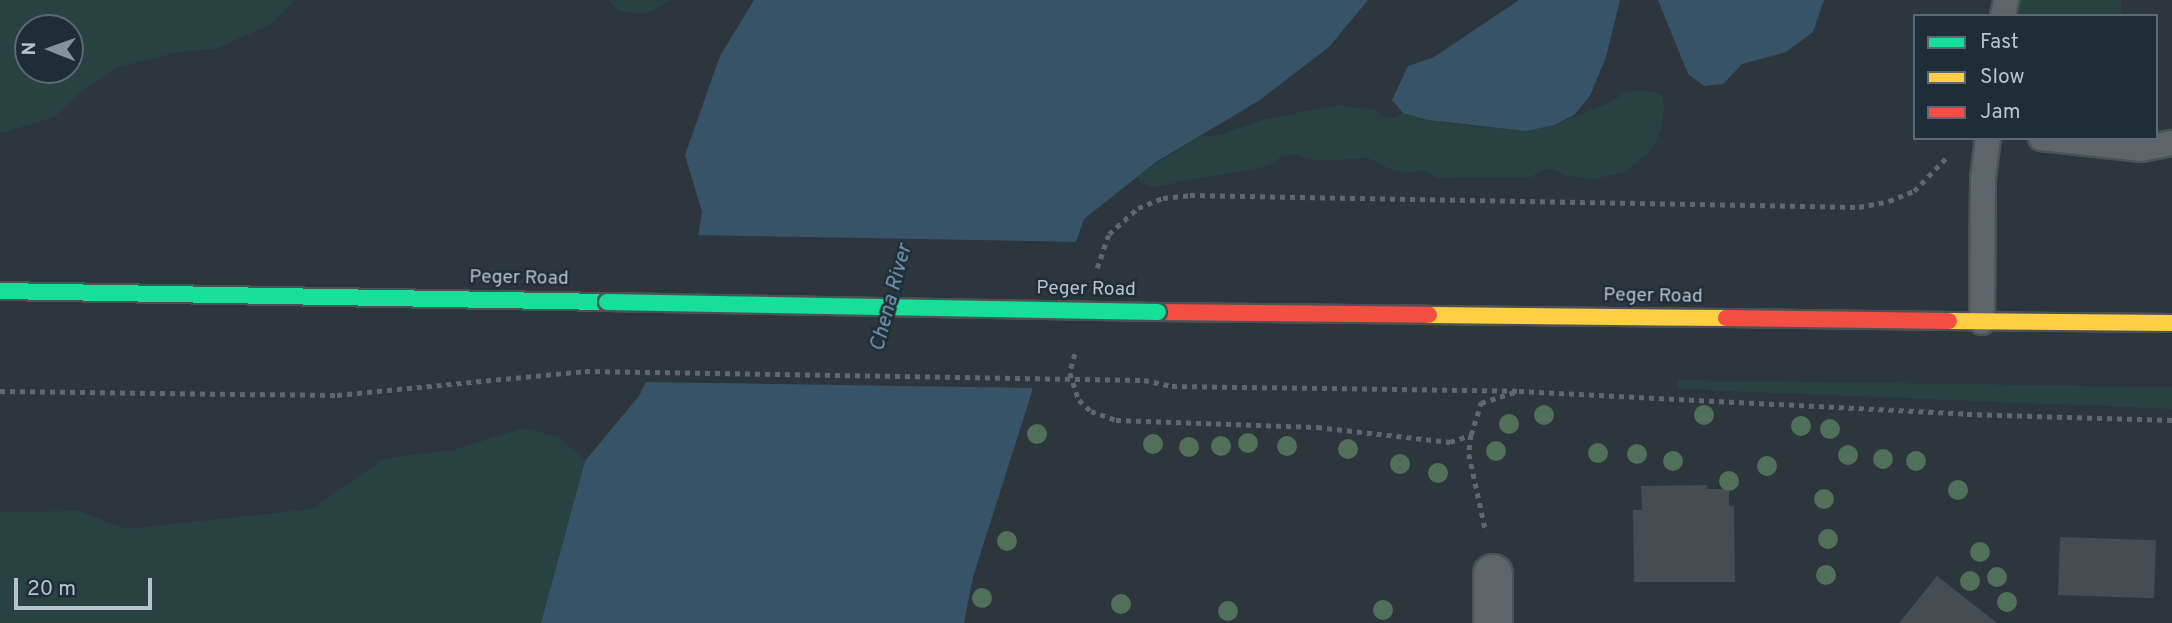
<!DOCTYPE html>
<style>
body{margin:0}
#map{position:relative;width:2172px;height:623px;overflow:hidden;background:#2c363c;font-family:Overpass,sans-serif}
div>[style]{position:absolute}
[style*='--x']{left:calc(var(--x)*1px);top:calc(var(--y)*1px);width:calc(var(--w)*1px);rotate:calc(var(--a)*1deg)}
.green>*{inset:0;background:#284242;transform-origin:0 0}
.water>*{inset:0;background:#375367}
.pier>*{inset:0;background:#2c363c}
.building>*{inset:0;background:#454d52;transform-origin:0 0}
.path>*{height:4.5px;margin-top:-2.25px;transform-origin:0;background:repeating-linear-gradient(90deg,#60686d 0 5px,transparent 0 10px)}
.roads{filter:drop-shadow(2px 0 #4b5256) drop-shadow(-2px 0 #4b5256) drop-shadow(0 2px #4b5256) drop-shadow(0 -2px #4b5256)}
.lane>*{height:24px;margin:-12px;padding:0 12px;transform-origin:12px;border-radius:12px;background:#5d646a}
.street>*{height:38px;margin:-19px;padding:0 19px;transform-origin:19px;border-radius:19px;background:#5d646a}
.fast>*{height:16px;margin:-8px;padding:0 8px;transform-origin:8px;border-radius:8px;background:#16e098}
.slow>*{height:16px;margin:-8px;padding:0 8px;transform-origin:8px;border-radius:8px;background:#ffcf43}
.jam>*{height:16px;margin:-8px;padding:0 8px;transform-origin:8px;border-radius:8px;background:#f24e42}
.path-bridge>*{height:4.5px;margin-top:-2.25px;transform-origin:0;background:repeating-linear-gradient(90deg,#60686d 0 5px,transparent 0 10px)}
.bridges{filter:drop-shadow(2px 0 #4b5256) drop-shadow(-2px 0 #4b5256) drop-shadow(0 2px #4b5256) drop-shadow(0 -2px #4b5256)}
.fast-bridge>*{height:16px;margin:-8px;padding:0 8px;transform-origin:8px;border-radius:8px;background:#16e098}
.trees>*{width:20px;height:20px;margin:-10px;border-radius:50%;background:#507059}
span{translate:-50% -50%;white-space:nowrap;text-align:center;line-height:1.15;-webkit-text-stroke:5px #1e2d38;paint-order:stroke}
.street-label{font-size:19px;color:#b7c3cd}
.water-label{font-size:21px;color:#7598b1;font-style:italic}
.legend{position:absolute;left:1913px;top:14px;width:245px;height:126px;box-sizing:border-box;background:#1e2d38;border:2px solid #5b6974;margin:0;padding:9px 12px;list-style:none;font-size:21px;color:#b7c3cd}
.legend li{display:flex;align-items:center;gap:14px;height:35px}
.legend b{width:35px;border:2px solid #5b6974}
.north{position:absolute;left:14px;top:14px;width:70px;height:70px;box-sizing:border-box;background:#1e2d38;border:2px solid #5b6974;border-radius:50%;rotate:271deg;font-size:19px;font-weight:700;line-height:28px;text-align:center;color:#b7c3cd}
.north::after{content:'';display:block;margin:auto;width:24px;height:32px;background:#86929a;clip-path:polygon(50% 0,100% 100%,50% 72%,0 100%)}
.scale{position:absolute;left:14px;top:578px;width:138px;height:32px;box-sizing:border-box;border:4px solid #b7c3cd;border-top:0;padding-left:9px;font-size:21px;line-height:24px;white-space:nowrap;color:#b7c3cd;-webkit-text-stroke:5px #1e2d38;paint-order:stroke}
</style>
<div id="map">
<div class="green">
<div style="clip-path:polygon(evenodd,0 0,295px 0,270px 25px,215px 49px,178px 52px,118px 67px,80px 93px,53px 118px,4px 132px,0 132px,0 0,28px 28px,70px 28px,70px 70px,28px 70px,28px 28px)"></div>
<div style="clip-path:polygon(609px 0,671px 0,646px 14px,619px 11px)"></div>
<div style="left:2019px;top:0;width:102px;height:16px"></div>
<div style="clip-path:polygon(1640px 89px,1662px 94px,1664px 108px,1661px 131px,1650px 152px,1624px 172px,1595px 179px,1567px 176px,1553px 169px,1541px 170px,1532px 177px,1438px 178px,1424px 171px,1405px 173px,1390px 169px,1368px 158px,1317px 161px,1292px 154px,1281px 157px,1268px 166px,1153px 187px,1140px 183px,1138px 176px,1198px 137px,1220px 135px,1262px 120px,1336px 105px,1376px 110px,1385px 118px,1395px 118px,1403px 113px,1428px 120px,1487px 128px,1554px 125px,1611px 102px,1625px 92px)"></div>
<div style="clip-path:polygon(1678px 380px,2172px 387px,2172px 409px,1678px 389px)"></div>
<div style="clip-path:polygon(524px 428px,559px 437px,585px 461px,541px 623px,0 623px,0 512px,79px 511px,126px 529px,312px 509px,385px 458px,453px 450px)"></div>
</div>
<div class="water">
<div style="clip-path:polygon(754px 0,1368px 0,1329px 47px,1260px 100px,1156px 162px,1084px 219px,1051px 315px,1030px 398px,973px 577px,964px 623px,541px 623px,585px 461px,639px 396px,689px 297px,702px 212px,685px 155px,720px 56px)"></div>
<div style="clip-path:polygon(1519px 0,1620px 0,1606px 57px,1590px 96px,1574px 115px,1554px 125px,1526px 131px,1428px 120px,1403px 113px,1392px 100px,1408px 66px,1434px 57px)"></div>
<div style="clip-path:polygon(1658px 0,1824px 0,1813px 32px,1786px 52px,1742px 64px,1723px 84px,1704px 86px,1688px 74px)"></div>
</div>
<div class="pier">
<div style="clip-path:polygon(695px 235px,1080px 242px,1054px 316px,1036px 388px,642px 382px,685px 296px)"></div>
</div>
<div class="building">
<div style="clip-path:polygon(1707px 485px,1707px 489px,1729px 489px,1729px 506px,1734px 506px,1735px 582px,1634px 582px,1633px 510px,1642px 510px,1641px 486px)"></div>
<div style="left:2060px;top:537px;width:96px;height:58px;rotate:2deg"></div>
<div style="clip-path:polygon(1937px 576px,1997px 623px,1899px 623px)"></div>
</div>
<div class="path">
<div style="--x:1097;--y:268;--w:36;--a:-71"></div>
<div style="--x:1109;--y:234;--w:39;--a:-42"></div>
<div style="--x:1138;--y:208;--w:27;--a:-22"></div>
<div style="--x:1163;--y:198;--w:27;--a:-6"></div>
<div style="--x:1190;--y:195;--w:669;--a:1.03"></div>
<div style="--x:1859;--y:207;--w:31;--a:-11"></div>
<div style="--x:1889;--y:201;--w:27;--a:-22"></div>
<div style="--x:1914;--y:191;--w:49;--a:-45.8"></div>
<div style="--x:1075;--y:354;--w:20;--a:105"></div>
<div style="--x:1070;--y:373;--w:28;--a:72"></div>
<div style="--x:1079;--y:400;--w:16;--a:43"></div>
<div style="--x:1091;--y:411;--w:27;--a:20"></div>
<div style="--x:1116;--y:420;--w:201;--a:2"></div>
<div style="--x:1317;--y:427;--w:134;--a:6.4"></div>
<div style="--x:1450;--y:442;--w:22;--a:-18"></div>
<div style="--x:1471;--y:435;--w:34;--a:-73"></div>
<div style="--x:1481;--y:403;--w:40;--a:-18"></div>
<div style="--x:1144;--y:380;--w:29;--a:12"></div>
<div style="--x:1172;--y:386;--w:347;--a:0.8"></div>
<div style="--x:1519;--y:391;--w:449;--a:2.9"></div>
<div style="--x:1967;--y:414;--w:205;--a:1.7"></div>
<div style="--x:0;--y:391;--w:337;--a:0.7"></div>
<div style="--x:337;--y:395;--w:249;--a:-5.5"></div>
<div style="--x:1471;--y:435;--w:19;--a:96"></div>
<div style="--x:1469;--y:454;--w:80;--a:77.7"></div>
</div>
<div class="roads">
<div class="lane">
<div style="--x:2003;--y:16;--w:16;--a:-79"></div>
<div style="--x:2041;--y:138;--w:101;--a:6.3"></div>
<div style="--x:2141;--y:149;--w:32;--a:-11"></div>
<div style="--x:1982;--y:322;--w:144;--a:-89.6"></div>
<div style="--x:1983;--y:178;--w:40;--a:-82.9"></div>
</div>
<div class="street">
<div style="--x:1493;--y:623;--w:49;--a:-90"></div>
</div>
<div class="fast">
<div style="--x:0;--y:291;--w:607;--a:1.04"></div>
</div>
<div class="slow">
<div style="--x:1429;--y:315;--w:297;--a:0.6"></div>
<div style="--x:1949;--y:321;--w:223;--a:0.5"></div>
</div>
<div class="jam">
<div style="--x:1158;--y:312;--w:271;--a:0.6"></div>
<div style="--x:1726;--y:318;--w:223;--a:0.8"></div>
</div>
</div>
<div class="path-bridge">
<div style="--x:585;--y:371;--w:559;--a:0.92"></div>
</div>
<div class="bridges">
<div class="fast-bridge">
<div style="--x:607;--y:302;--w:551;--a:1.04"></div>
</div>
</div>
<div class="trees">
<div style="left:1544px;top:415px"></div>
<div style="left:1704px;top:415px"></div>
<div style="left:1509px;top:424px"></div>
<div style="left:1801px;top:426px"></div>
<div style="left:1830px;top:429px"></div>
<div style="left:1037px;top:434px"></div>
<div style="left:1248px;top:443px"></div>
<div style="left:1153px;top:444px"></div>
<div style="left:1221px;top:446px"></div>
<div style="left:1287px;top:446px"></div>
<div style="left:1189px;top:447px"></div>
<div style="left:1348px;top:449px"></div>
<div style="left:1496px;top:451px"></div>
<div style="left:1598px;top:453px"></div>
<div style="left:1637px;top:454px"></div>
<div style="left:1848px;top:455px"></div>
<div style="left:1883px;top:459px"></div>
<div style="left:1673px;top:461px"></div>
<div style="left:1916px;top:461px"></div>
<div style="left:1400px;top:464px"></div>
<div style="left:1767px;top:466px"></div>
<div style="left:1438px;top:473px"></div>
<div style="left:1729px;top:481px"></div>
<div style="left:1958px;top:490px"></div>
<div style="left:1824px;top:499px"></div>
<div style="left:1828px;top:539px"></div>
<div style="left:1007px;top:541px"></div>
<div style="left:1980px;top:552px"></div>
<div style="left:1826px;top:575px"></div>
<div style="left:1997px;top:577px"></div>
<div style="left:1970px;top:581px"></div>
<div style="left:982px;top:598px"></div>
<div style="left:2007px;top:602px"></div>
<div style="left:1121px;top:604px"></div>
<div style="left:1383px;top:610px"></div>
<div style="left:1228px;top:611px"></div>
</div>
<div class="street-label">
<span style="left:519px;top:279px;rotate:1deg">Peger Road</span>
<span style="left:1086px;top:290px;rotate:1deg">Peger Road</span>
<span style="left:1653px;top:297px;rotate:1deg">Peger Road</span>
</div>
<div class="water-label">
<span style="left:892px;top:298px;rotate:-75deg">Chena River</span>
</div>
<ul class="legend">
<li><b style="height:9px;background:#16e098"></b>Fast</li>
<li><b style="height:9px;background:#ffcf43"></b>Slow</li>
<li><b style="height:9px;background:#f24e42"></b>Jam</li>
</ul>
<div class="north">N</div>
<div class="scale">20 m</div>
</div>
